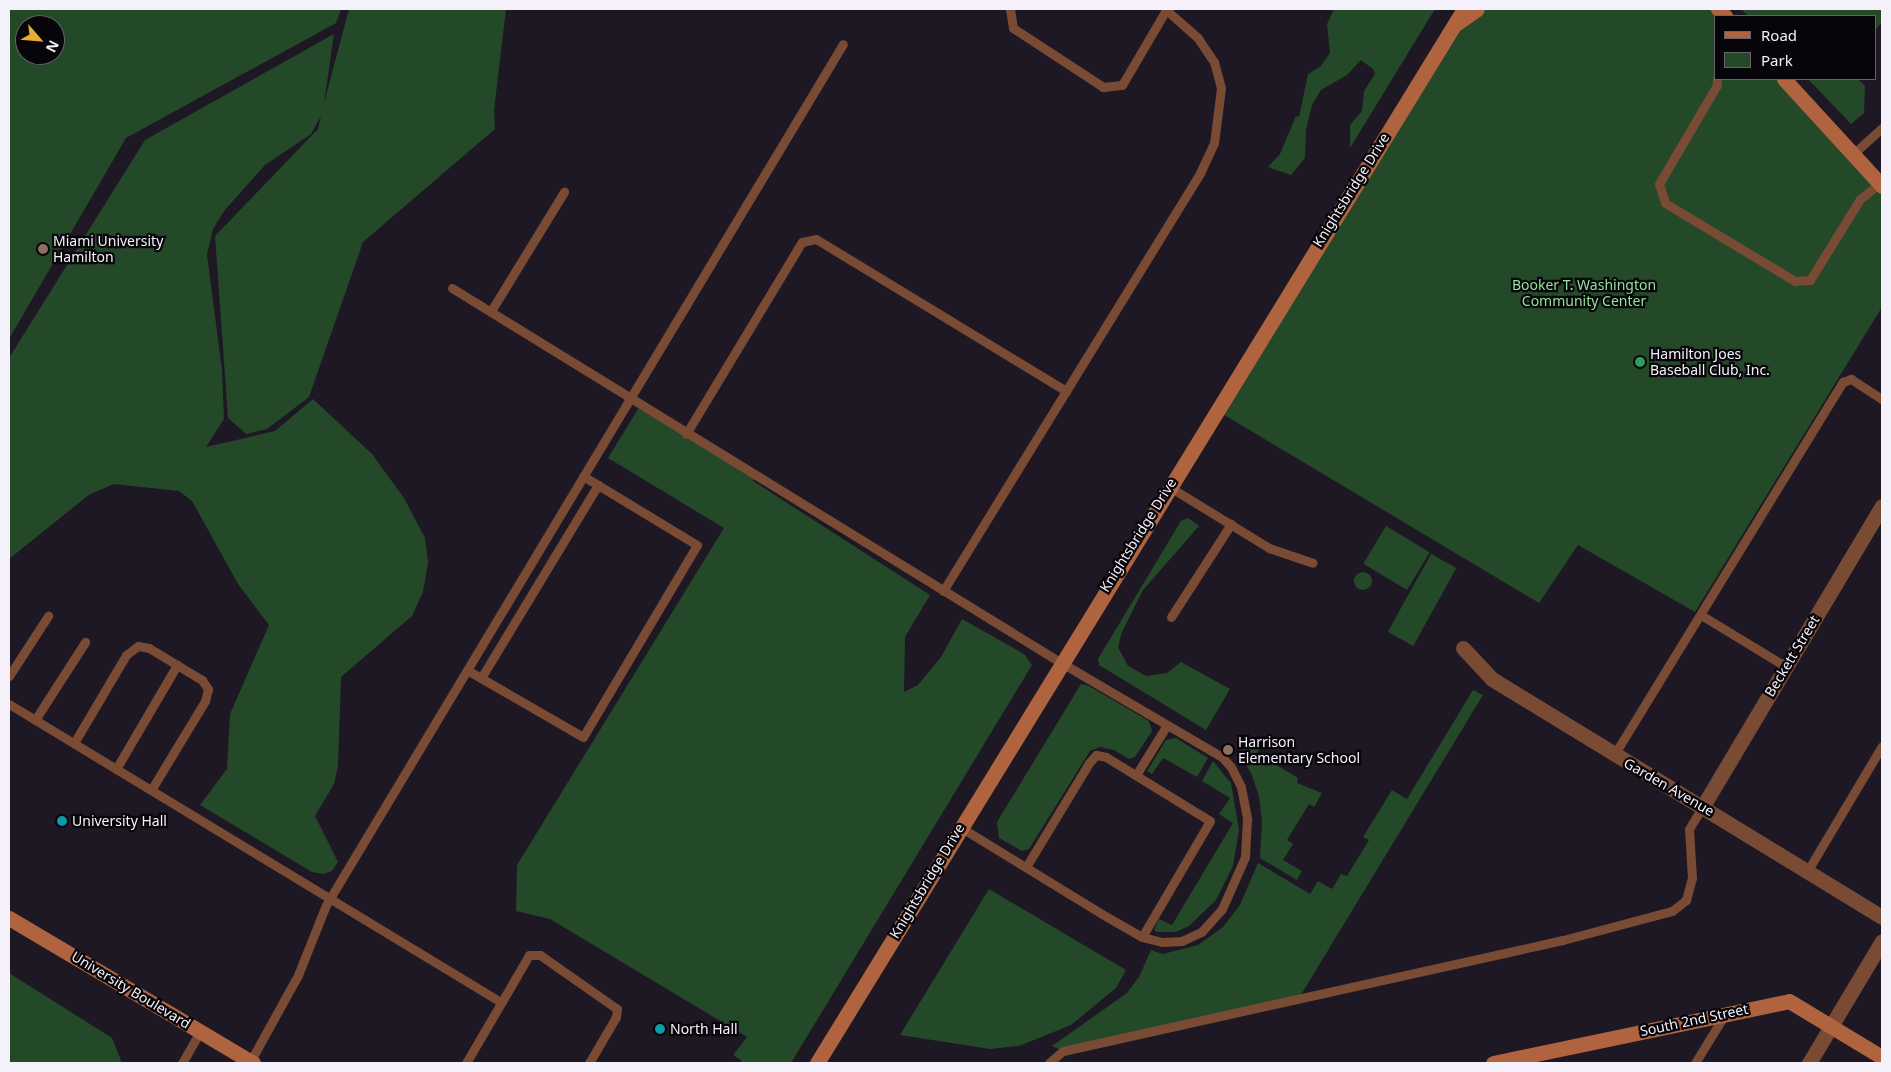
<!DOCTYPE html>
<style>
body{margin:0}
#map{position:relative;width:1891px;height:1072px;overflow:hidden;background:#1d1824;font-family:"Noto Sans",sans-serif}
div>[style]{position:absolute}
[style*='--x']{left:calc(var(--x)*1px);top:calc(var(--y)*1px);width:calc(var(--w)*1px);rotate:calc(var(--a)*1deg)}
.green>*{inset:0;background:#244929;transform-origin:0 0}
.round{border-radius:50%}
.lane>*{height:9px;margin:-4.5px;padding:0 4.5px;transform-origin:4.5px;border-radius:4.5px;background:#794a34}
.street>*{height:15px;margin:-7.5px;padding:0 7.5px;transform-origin:7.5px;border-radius:7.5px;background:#794a34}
.secondary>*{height:15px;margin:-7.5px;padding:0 7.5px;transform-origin:7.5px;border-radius:7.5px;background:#af633e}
.dots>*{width:14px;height:14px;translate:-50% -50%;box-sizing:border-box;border:2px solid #070509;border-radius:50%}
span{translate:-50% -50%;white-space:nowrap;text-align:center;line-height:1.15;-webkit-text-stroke:4.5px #070509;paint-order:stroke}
.street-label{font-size:14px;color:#f5f1fa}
.poi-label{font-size:14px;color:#f5f1fa}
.left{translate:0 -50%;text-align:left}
.park-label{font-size:14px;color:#90e59a}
.frame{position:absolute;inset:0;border:10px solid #f5f1fa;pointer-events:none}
.legend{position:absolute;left:1714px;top:15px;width:162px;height:65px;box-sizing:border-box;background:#070509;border:1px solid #666369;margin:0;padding:6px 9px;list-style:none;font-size:15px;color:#f5f1fa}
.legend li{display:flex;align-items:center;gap:10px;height:25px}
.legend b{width:25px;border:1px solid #666369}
.north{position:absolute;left:15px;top:15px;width:50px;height:50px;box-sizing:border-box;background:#070509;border:1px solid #666369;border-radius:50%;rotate:117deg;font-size:14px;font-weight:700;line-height:20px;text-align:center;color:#f5f1fa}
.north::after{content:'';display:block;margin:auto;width:18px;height:22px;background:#e6ac36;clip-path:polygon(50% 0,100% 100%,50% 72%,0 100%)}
</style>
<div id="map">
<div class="green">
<div style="clip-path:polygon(evenodd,9px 9px,341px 9px,336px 23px,126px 138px,9px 339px,9px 9px,25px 25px,55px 25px,55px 55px,25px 55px,25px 25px)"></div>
<div style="clip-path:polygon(349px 9px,506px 9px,494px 110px,495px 129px,363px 242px,309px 397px,267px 429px,246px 434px,228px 418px,215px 236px,318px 129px,321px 116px,311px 134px,265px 165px,224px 211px,213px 229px,207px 255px,222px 370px,224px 419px,206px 447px,275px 431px,313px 399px,372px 454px,404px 498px,425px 538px,428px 563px,423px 592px,412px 616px,341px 677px,338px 766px,334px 784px,315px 816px,338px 862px,332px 871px,323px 874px,312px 872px,200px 805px,227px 769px,230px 714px,269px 625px,238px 584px,192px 501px,179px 491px,114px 484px,90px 494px,9px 559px,9px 358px,145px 140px,334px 34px,324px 103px)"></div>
<div style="clip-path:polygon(1334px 9px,1435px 9px,1350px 148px,1350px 125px,1362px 111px,1364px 91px,1375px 74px,1373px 69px,1361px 60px,1347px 75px,1321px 90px,1312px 105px,1306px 130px,1305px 158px,1291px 175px,1268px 167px,1280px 154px,1296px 116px,1299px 117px,1308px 74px,1320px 67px,1330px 53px,1327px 24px)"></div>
<div style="clip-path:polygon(1477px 9px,1718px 9px,1715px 16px,1715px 79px,1784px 79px,1882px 186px,1882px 307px,1695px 612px,1578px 545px,1539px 603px,1216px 410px,1452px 27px)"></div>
<div style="clip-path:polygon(1741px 9px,1882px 9px,1882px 22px,1875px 30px,1875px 16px,1748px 16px)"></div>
<div style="clip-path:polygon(1808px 79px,1858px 79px,1865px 86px,1864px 113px,1851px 124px)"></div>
<div style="clip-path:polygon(641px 404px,756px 475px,753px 481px,930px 595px,905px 637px,904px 692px,918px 685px,941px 657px,962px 619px,1024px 654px,1032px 665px,791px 1063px,740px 1063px,741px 1060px,733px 1055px,747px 1037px,550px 919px,516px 911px,517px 865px,724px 528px,608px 458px)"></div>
<div style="clip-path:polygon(1188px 518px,1199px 526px,1143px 590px,1122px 632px,1118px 647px,1128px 666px,1146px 676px,1167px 673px,1181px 662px,1230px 689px,1206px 730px,1099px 665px,1098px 659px,1181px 521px)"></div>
<div style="left:1386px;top:526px;width:51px;height:44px;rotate:31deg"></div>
<div style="left:1431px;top:554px;width:29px;height:89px;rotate:29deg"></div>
<div class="round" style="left:1354px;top:572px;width:18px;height:18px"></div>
<div style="clip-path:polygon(1081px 684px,1089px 686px,1149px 721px,1152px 731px,1135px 757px,1129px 759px,1114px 750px,1100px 747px,1090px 751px,1029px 849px,1022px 851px,999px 838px,997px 822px)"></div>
<div style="clip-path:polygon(1473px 690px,1483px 695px,1299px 998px,1063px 1051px,1052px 1046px,1127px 993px,1139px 977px,1151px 950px,1163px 954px,1198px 945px,1223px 927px,1240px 905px,1258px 863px,1310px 894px,1318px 881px,1332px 889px,1341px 874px,1347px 876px,1369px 840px,1363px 837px,1392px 790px,1407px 799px)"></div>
<div style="clip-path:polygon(1259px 737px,1263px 742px,1257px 753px,1298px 778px,1297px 783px,1322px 793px,1314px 807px,1309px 804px,1287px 840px,1293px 844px,1283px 860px,1302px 871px,1297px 880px,1260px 858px,1262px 821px,1259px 797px,1252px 775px,1239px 753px)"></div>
<div style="clip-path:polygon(1176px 738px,1208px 758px,1197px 777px,1163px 758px,1152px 774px,1147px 771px,1166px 740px)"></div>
<div style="clip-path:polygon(1213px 761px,1231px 783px,1239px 830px,1233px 866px,1216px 900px,1189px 926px,1176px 932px,1157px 932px,1154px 930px,1159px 919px,1172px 925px,1233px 823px,1219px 814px,1230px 798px,1202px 781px)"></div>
<div style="clip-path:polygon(989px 889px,1126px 970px,1116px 988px,1071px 1025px,1019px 1046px,990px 1049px,900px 1035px)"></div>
<div style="clip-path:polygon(9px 973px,112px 1038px,122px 1063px,9px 1063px)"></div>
</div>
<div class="lane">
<div style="--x:1010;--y:9;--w:19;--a:81"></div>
<div style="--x:1013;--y:28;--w:108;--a:33.2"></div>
<div style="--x:1103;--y:87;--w:19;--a:-6"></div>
<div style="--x:1122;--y:85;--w:87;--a:-59.6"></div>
<div style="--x:1717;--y:79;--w:6;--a:90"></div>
<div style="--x:1717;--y:85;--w:115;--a:120.4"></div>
<div style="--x:1659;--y:184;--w:20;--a:72"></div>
<div style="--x:1665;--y:203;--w:152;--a:31"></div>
<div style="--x:1795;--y:281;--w:15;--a:-4"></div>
<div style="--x:1810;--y:280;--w:95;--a:-58.3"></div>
<div style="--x:1860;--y:199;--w:26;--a:-39"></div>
<div style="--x:1853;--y:154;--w:39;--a:-42"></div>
<div style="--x:452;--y:288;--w:714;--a:31.6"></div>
<div style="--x:1060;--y:662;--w:188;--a:30.4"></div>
<div style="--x:1222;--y:757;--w:13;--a:48"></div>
<div style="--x:1231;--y:767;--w:22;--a:63"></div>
<div style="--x:1241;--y:787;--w:33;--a:79"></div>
<div style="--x:1247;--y:819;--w:38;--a:93"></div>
<div style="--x:1245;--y:857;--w:57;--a:113.9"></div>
<div style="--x:1222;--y:909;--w:31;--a:132"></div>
<div style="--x:1201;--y:932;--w:21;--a:155"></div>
<div style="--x:1182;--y:941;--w:20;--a:177"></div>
<div style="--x:1162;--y:942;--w:21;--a:-166"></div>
<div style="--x:1142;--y:937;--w:46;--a:-150.1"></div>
<div style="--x:1102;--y:914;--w:167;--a:-148.5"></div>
<div style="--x:491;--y:311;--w:140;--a:-58.5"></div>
<div style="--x:686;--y:434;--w:224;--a:-58.9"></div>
<div style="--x:802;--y:242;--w:14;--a:-12"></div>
<div style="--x:816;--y:239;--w:293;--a:31.3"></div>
<div style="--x:1168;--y:486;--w:119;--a:31.5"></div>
<div style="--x:1269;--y:548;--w:46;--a:18.8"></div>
<div style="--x:943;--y:591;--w:491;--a:-58.4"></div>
<div style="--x:1200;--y:173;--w:33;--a:-65"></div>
<div style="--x:1214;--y:143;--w:55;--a:-82.7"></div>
<div style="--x:1221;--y:88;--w:27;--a:-105"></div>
<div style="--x:1214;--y:62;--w:29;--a:-124"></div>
<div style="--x:1198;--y:38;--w:44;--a:-138.7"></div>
<div style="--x:1701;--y:615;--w:98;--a:31.3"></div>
<div style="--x:1171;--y:617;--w:111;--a:-57.2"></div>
<div style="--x:467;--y:670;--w:134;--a:30"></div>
<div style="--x:583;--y:737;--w:223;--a:-59.3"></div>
<div style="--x:697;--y:545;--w:133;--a:-148.8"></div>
<div style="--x:9;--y:676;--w:72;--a:-57"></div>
<div style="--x:481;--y:678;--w:226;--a:-58.8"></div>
<div style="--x:9;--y:704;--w:573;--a:31.22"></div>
<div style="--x:35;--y:720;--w:93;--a:-57.3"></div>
<div style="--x:74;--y:743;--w:102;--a:-59.4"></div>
<div style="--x:126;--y:655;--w:15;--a:-37"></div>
<div style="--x:138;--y:646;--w:11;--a:10"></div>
<div style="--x:149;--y:648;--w:62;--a:31.1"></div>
<div style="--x:202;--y:680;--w:11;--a:56"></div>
<div style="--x:208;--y:689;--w:12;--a:104"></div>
<div style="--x:205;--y:701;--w:104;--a:121.2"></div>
<div style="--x:1614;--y:755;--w:438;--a:-58.5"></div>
<div style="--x:1843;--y:382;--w:9;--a:-21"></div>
<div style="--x:1851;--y:379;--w:37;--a:33"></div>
<div style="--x:116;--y:769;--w:121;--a:-59.6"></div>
<div style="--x:1136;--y:775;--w:59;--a:-58.2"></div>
<div style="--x:1026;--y:867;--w:122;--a:-58.8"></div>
<div style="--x:1089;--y:763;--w:11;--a:-49"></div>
<div style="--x:1096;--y:755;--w:10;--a:11"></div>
<div style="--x:1106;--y:757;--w:122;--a:31.6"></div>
<div style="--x:1210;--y:821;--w:134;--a:120.4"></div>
<div style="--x:1808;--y:870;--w:144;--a:-59.2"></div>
<div style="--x:250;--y:1062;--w:99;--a:-61.1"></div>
<div style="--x:298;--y:975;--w:75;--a:-68.2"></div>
<div style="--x:326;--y:905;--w:1004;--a:-59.02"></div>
<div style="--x:182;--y:1063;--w:36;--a:-60"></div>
<div style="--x:466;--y:1063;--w:125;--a:-59.7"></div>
<div style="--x:529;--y:955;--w:11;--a:0"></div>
<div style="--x:540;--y:955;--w:94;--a:35"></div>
<div style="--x:617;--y:1009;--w:8;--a:97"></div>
<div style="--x:616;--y:1017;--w:53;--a:120.4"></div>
<div style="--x:1049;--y:1063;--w:18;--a:-41"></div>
<div style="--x:1063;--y:1051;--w:512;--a:-12.52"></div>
<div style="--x:1563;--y:940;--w:113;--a:-14.9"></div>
<div style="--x:1672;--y:911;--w:18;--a:-38"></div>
<div style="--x:1686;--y:900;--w:23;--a:-75"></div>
<div style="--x:1692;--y:878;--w:49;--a:-93.5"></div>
<div style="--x:1689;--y:829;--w:27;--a:-59"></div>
<div style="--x:1695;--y:1063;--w:57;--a:-58.5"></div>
</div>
<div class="street">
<div style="--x:1463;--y:648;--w:42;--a:46.9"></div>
<div style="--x:1492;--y:679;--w:457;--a:31.4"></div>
<div style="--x:1703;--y:806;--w:349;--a:-59.2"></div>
<div style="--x:1809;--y:1063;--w:142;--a:-59.1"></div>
</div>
<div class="secondary">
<div style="--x:1718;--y:9;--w:10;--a:45"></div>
<div style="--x:1457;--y:23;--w:24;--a:-35"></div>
<div style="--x:1784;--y:79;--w:145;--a:47.5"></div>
<div style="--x:9;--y:918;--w:284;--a:30.7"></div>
<div style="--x:817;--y:1063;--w:1237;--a:-58.46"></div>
<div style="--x:1493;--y:1063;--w:302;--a:-11.8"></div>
<div style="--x:1789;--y:1001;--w:109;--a:31.1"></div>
</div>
<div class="dots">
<div style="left:43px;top:249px;background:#8d6e63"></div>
<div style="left:1640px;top:362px;background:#2e9e5b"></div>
<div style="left:1228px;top:750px;background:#8d6e63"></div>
<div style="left:62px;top:821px;background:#0f9aa8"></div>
<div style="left:660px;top:1029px;background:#0f9aa8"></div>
</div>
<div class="street-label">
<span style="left:1351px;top:190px;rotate:-58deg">Knightsbridge Drive</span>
<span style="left:1138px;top:535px;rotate:-58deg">Knightsbridge Drive</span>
<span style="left:1792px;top:656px;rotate:-59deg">Beckett Street</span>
<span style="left:1669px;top:787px;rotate:30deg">Garden Avenue</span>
<span style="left:927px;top:881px;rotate:-59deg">Knightsbridge Drive</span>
<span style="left:131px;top:990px;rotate:31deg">University Boulevard</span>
<span style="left:1694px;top:1020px;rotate:-12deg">South 2nd Street</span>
</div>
<div class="poi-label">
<span class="left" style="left:53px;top:249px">Miami University<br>Hamilton</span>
<span class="left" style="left:1650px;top:362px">Hamilton Joes<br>Baseball Club, Inc.</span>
<span class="left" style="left:1238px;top:750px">Harrison<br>Elementary School</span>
<span class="left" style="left:72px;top:821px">University Hall</span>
<span class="left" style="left:670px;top:1029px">North Hall</span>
</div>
<div class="park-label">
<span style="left:1584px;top:293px">Booker T. Washington<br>Community Center</span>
</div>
<div class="frame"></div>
<ul class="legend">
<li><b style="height:6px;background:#af633e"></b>Road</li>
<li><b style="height:14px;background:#244929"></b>Park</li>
</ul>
<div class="north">N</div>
</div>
